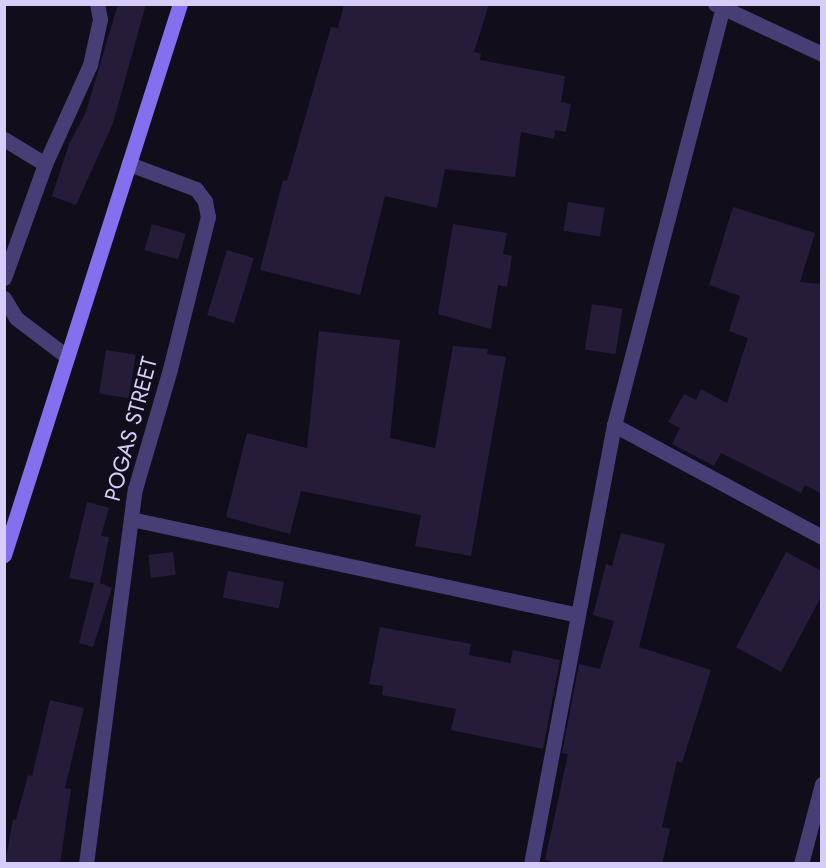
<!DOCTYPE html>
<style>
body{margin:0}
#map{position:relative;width:826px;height:868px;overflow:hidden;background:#110d1b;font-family:Jost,sans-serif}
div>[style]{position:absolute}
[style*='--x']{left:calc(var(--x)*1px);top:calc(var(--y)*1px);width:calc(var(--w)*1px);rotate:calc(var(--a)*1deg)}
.building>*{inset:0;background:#261c3a;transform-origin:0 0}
.lane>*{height:15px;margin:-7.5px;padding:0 7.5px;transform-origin:7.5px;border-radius:7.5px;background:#473e75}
.street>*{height:15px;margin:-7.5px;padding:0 7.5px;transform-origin:7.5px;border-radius:7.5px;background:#473e75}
.secondary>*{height:15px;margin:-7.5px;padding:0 7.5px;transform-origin:7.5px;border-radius:7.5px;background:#846fee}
span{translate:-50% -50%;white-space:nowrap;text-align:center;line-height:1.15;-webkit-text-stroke:6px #110d1b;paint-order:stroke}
.street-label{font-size:22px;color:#d8cdf9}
.frame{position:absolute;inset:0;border:6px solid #d8cdf9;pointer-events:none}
</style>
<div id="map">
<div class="building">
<div style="clip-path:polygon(118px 4px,146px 4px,113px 123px,76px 205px,52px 196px,69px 144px,86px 112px)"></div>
<div style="clip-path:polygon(344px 4px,489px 4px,474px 52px,481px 53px,480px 60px,565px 76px,561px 102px,571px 104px,566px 132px,555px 130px,554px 139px,521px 132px,515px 177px,445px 169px,437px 208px,385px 196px,360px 295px,260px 270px,283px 180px,287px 181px,331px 27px,338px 28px)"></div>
<div style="left:568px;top:202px;width:37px;height:29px;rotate:9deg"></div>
<div style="clip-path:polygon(733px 207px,815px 233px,800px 282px,822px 284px,822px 494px,805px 485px,801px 493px,721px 453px,714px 466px,672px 444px,680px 428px,668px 422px,684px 394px,696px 400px,701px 389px,727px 403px,748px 338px,729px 331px,740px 296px,709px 285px)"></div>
<div style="left:152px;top:224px;width:35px;height:27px;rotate:16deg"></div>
<div style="clip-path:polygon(453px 224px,507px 233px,503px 254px,512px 256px,507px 287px,498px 285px,491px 329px,438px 314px)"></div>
<div style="left:227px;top:250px;width:28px;height:68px;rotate:17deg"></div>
<div style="left:592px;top:304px;width:31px;height:46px;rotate:9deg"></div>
<div style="clip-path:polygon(319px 331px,400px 340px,390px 438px,435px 448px,453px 346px,488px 349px,487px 354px,506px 357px,471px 556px,415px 546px,421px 515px,301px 491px,290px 534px,226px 517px,247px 433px,307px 448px)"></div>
<div style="left:106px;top:350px;width:30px;height:44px;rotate:9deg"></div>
<div style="clip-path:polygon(87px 502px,109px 508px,101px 536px,109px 537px,100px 583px,112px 588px,93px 647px,79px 643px,94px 583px,69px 578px)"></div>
<div style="clip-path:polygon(621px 533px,665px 544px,639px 647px,711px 670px,682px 763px,677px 761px,662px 827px,670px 829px,662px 864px,562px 864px,545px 860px,568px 754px,562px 753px,579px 664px,600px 669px,614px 621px,593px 615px,606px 564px,612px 566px)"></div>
<div style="left:173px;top:552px;width:23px;height:25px;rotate:83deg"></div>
<div style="clip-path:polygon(786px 552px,822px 571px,822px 595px,781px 672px,736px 647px)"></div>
<div style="left:228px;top:571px;width:57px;height:27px;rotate:11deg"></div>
<div style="clip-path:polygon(380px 627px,471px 644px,469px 655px,510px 663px,513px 650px,560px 660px,543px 749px,451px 730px,456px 709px,382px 695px,383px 686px,369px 684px)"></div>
<div style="clip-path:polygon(50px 700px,84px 708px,65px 788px,71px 789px,60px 864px,5px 864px,13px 819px,16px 820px,28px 775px,32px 776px)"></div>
</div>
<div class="lane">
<div style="--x:4;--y:139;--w:48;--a:31.4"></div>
<div style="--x:4;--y:278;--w:121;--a:-70.2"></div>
<div style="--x:45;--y:164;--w:109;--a:-65.6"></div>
<div style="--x:90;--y:65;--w:47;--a:-77.7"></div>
<div style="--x:100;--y:19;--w:15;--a:-101"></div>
<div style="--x:4;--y:298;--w:23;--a:59"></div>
<div style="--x:16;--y:318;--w:63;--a:37.2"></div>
</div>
<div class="street">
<div style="--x:715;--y:4;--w:118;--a:25"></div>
<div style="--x:614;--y:425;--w:236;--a:28.3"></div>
<div style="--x:131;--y:519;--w:457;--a:12.1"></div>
<div style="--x:86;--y:864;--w:378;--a:-82.6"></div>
<div style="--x:135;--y:489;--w:125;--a:-73.7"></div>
<div style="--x:170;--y:369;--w:157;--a:-76"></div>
<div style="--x:208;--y:217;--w:16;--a:-101"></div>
<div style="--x:205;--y:201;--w:15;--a:-127"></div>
<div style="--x:196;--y:189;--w:72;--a:-159.5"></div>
<div style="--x:531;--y:864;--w:447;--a:-79.3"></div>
<div style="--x:614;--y:425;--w:431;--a:-75.4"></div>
<div style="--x:801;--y:864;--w:83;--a:-75.3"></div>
</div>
<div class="secondary">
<div style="--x:4;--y:555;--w:578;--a:-72.29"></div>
</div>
<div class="street-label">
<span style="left:131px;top:429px;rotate:-75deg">POGAS STREET</span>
</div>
<div class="frame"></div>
</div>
